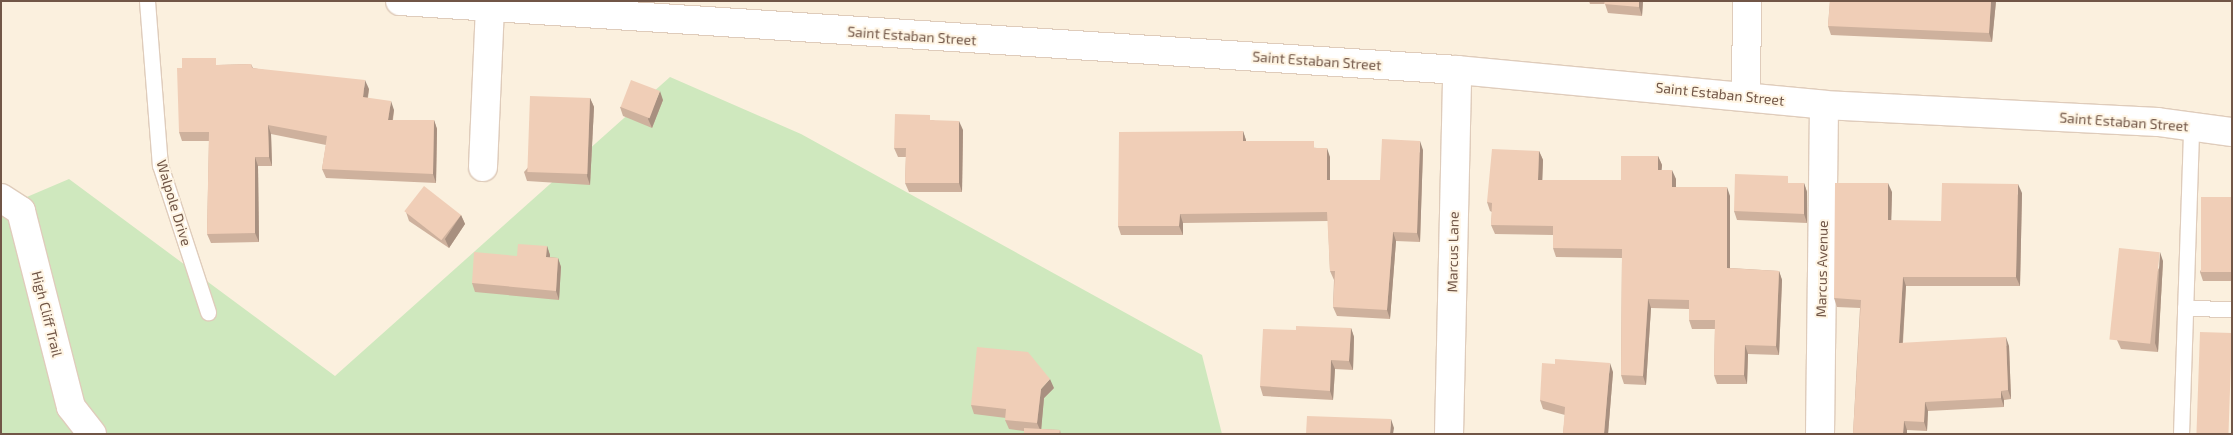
<!DOCTYPE html>
<style>
body{margin:0}
#map{position:relative;width:2233px;height:435px;overflow:hidden;background:#fbf0de;font-family:"Exo 2",sans-serif}
div>[style]{position:absolute}
[style*='--x']{left:calc(var(--x)*1px);top:calc(var(--y)*1px);width:calc(var(--w)*1px);rotate:calc(var(--a)*1deg)}
.green>*{inset:0;background:#cfe8be}
.roads{filter:drop-shadow(1px 0 #dfccbb) drop-shadow(-1px 0 #dfccbb) drop-shadow(0 1px #dfccbb) drop-shadow(0 -1px #dfccbb)}
.service>*{height:15px;margin:-7.5px;padding:0 7.5px;transform-origin:7.5px;border-radius:7.5px;background:#fff}
.minor>*{height:28px;margin:-14px;padding:0 14px;transform-origin:14px;border-radius:14px;background:#fff}
.wall>*{inset:0;background:#ceb19d}
.shaded-wall>*{inset:0;background:#a89080}
.building>*{inset:0;background:#f0ceb7;transform-origin:0 0}
span{translate:-50% -50%;white-space:nowrap;text-align:center;line-height:1.15;-webkit-text-stroke:4px #fff5e4;paint-order:stroke}
.street-label{font-size:14px;color:#715647}
.frame{position:absolute;inset:0;border:2px solid #715647;pointer-events:none}
</style>
<div id="map">
<div class="green">
<div style="clip-path:polygon(670px 77px,801px 134px,1202px 355px,1222px 434px,1px 434px,1px 208px,69px 179px,335px 376px)"></div>
</div>
<div class="roads">
<div class="service">
<div style="--x:147;--y:1;--w:165;--a:85.5"></div>
<div style="--x:160;--y:165;--w:155;--a:71.9"></div>
<div style="--x:2185;--y:308;--w:47;--a:1.2"></div>
<div style="--x:2181;--y:434;--w:307;--a:-88.1"></div>
</div>
<div class="minor">
<div style="--x:400;--y:1;--w:1059;--a:3.73"></div>
<div style="--x:1457;--y:70;--w:369;--a:5.4"></div>
<div style="--x:1824;--y:105;--w:334;--a:2.9"></div>
<div style="--x:2158;--y:122;--w:75;--a:7.7"></div>
<div style="--x:1746;--y:95;--w:94;--a:-89.4"></div>
<div style="--x:483;--y:167;--w:158;--a:-87.5"></div>
<div style="--x:1;--y:198;--w:24;--a:33"></div>
<div style="--x:21;--y:211;--w:202;--a:75.7"></div>
<div style="--x:71;--y:407;--w:34;--a:52"></div>
<div style="--x:1449;--y:434;--w:364;--a:-88.7"></div>
<div style="--x:1820;--y:434;--w:329;--a:-89.3"></div>
</div>
</div>
<div class="wall">
<div style="clip-path:polygon(1589px 1px,1643px 1px,1642px 16px,1608px 13px,1605px 4px,1590px 4px)"></div>
<div style="clip-path:polygon(1830px 1px,1996px 1px,1992px 42px,1831px 35px,1828px 26px)"></div>
<div style="clip-path:polygon(251px 64px,253px 68px,369px 89px,368px 98px,394px 110px,393px 120px,434px 120px,437px 129px,436px 183px,326px 178px,322px 169px,326px 145px,271px 134px,272px 166px,258px 166px,259px 242px,211px 243px,207px 234px,209px 141px,182px 141px,179px 132px,218px 65px)"></div>
<div style="clip-path:polygon(590px 98px,594px 107px,590px 185px,527px 181px,524px 172px)"></div>
<div style="clip-path:polygon(663px 100px,652px 128px,623px 116px,620px 107px)"></div>
<div style="clip-path:polygon(932px 120px,963px 130px,962px 192px,909px 192px,905px 183px,906px 157px,898px 157px,894px 148px)"></div>
<div style="clip-path:polygon(1243px 131px,1246px 141px,1317px 148px,1330px 157px,1330px 180px,1380px 180px,1423px 150px,1420px 242px,1396px 241px,1390px 319px,1337px 316px,1333px 307px,1334px 280px,1330px 271px,1328px 221px,1183px 223px,1183px 235px,1121px 235px,1118px 226px)"></div>
<div style="clip-path:polygon(1539px 151px,1543px 160px,1542px 180px,1621px 180px,1658px 156px,1662px 165px,1661px 170px,1676px 179px,1676px 187px,1730px 196px,1730px 268px,1779px 271px,1782px 280px,1779px 355px,1748px 354px,1747px 384px,1717px 384px,1714px 375px,1715px 329px,1692px 329px,1689px 320px,1689px 309px,1651px 308px,1646px 385px,1624px 384px,1621px 375px,1622px 258px,1556px 257px,1553px 248px,1553px 235px,1495px 234px,1491px 225px,1492px 212px,1490px 211px,1487px 202px)"></div>
<div style="clip-path:polygon(1791px 183px,1804px 183px,1807px 192px,1807px 223px,1737px 220px,1734px 211px)"></div>
<div style="clip-path:polygon(1892px 192px,1891px 221px,1941px 221px,2022px 193px,2020px 286px,1906px 286px,1903px 343px,2009px 346px,2011px 399px,2004px 400px,2004px 407px,1928px 411px,1927px 431px,1907px 430px,1907px 434px,1853px 434px,1860px 308px,1837px 307px,1834px 298px)"></div>
<div style="clip-path:polygon(2232px 197px,2232px 281px,2203px 281px,2200px 272px)"></div>
<div style="clip-path:polygon(406px 212px,461px 215px,465px 224px,449px 248px,409px 221px)"></div>
<div style="clip-path:polygon(547px 246px,550px 255px,550px 257px,558px 258px,561px 267px,559px 300px,475px 292px,472px 283px,517px 256px)"></div>
<div style="clip-path:polygon(2163px 261px,2158px 352px,2121px 349px,2117px 340px)"></div>
<div style="clip-path:polygon(1351px 328px,1354px 337px,1353px 370px,1335px 369px,1333px 400px,1263px 396px,1260px 386px,1296px 330px)"></div>
<div style="clip-path:polygon(1613px 372px,1608px 434px,1563px 434px,1565px 415px,1543px 409px,1540px 400px)"></div>
<div style="clip-path:polygon(1054px 388px,1044px 398px,1041px 429px,1060px 430px,1061px 434px,1024px 434px,1024px 431px,1009px 429px,1005px 420px,1006px 418px,974px 414px,971px 405px)"></div>
</div>
<div class="shaded-wall">
<div style="clip-path:polygon(1639px 1px,1643px 1px,1642px 16px,1639px 7px)"></div>
<div style="clip-path:polygon(1991px 1px,1996px 1px,1992px 42px,1989px 33px)"></div>
<div style="clip-path:polygon(365px 80px,369px 89px,366px 106px,363px 97px)"></div>
<div style="clip-path:polygon(660px 91px,663px 100px,652px 128px,648px 119px)"></div>
<div style="clip-path:polygon(590px 98px,594px 107px,590px 185px,587px 176px)"></div>
<div style="clip-path:polygon(391px 101px,394px 110px,391px 129px,388px 120px)"></div>
<div style="clip-path:polygon(434px 120px,437px 129px,436px 183px,433px 174px)"></div>
<div style="clip-path:polygon(959px 121px,963px 130px,962px 192px,959px 183px)"></div>
<div style="clip-path:polygon(268px 125px,271px 134px,272px 166px,269px 157px)"></div>
<div style="clip-path:polygon(1243px 131px,1246px 140px,1246px 150px,1243px 141px)"></div>
<div style="clip-path:polygon(1420px 141px,1423px 150px,1420px 242px,1417px 233px)"></div>
<div style="clip-path:polygon(1327px 148px,1330px 157px,1330px 189px,1327px 180px)"></div>
<div style="clip-path:polygon(1539px 151px,1543px 160px,1542px 189px,1538px 180px)"></div>
<div style="clip-path:polygon(1658px 156px,1662px 165px,1661px 179px,1658px 170px)"></div>
<div style="clip-path:polygon(255px 157px,258px 166px,259px 242px,255px 233px)"></div>
<div style="clip-path:polygon(1672px 170px,1676px 179px,1676px 196px,1672px 187px)"></div>
<div style="clip-path:polygon(1804px 183px,1807px 192px,1807px 223px,1804px 214px)"></div>
<div style="clip-path:polygon(1888px 183px,1892px 192px,1891px 230px,1888px 220px)"></div>
<div style="clip-path:polygon(2018px 184px,2022px 193px,2020px 286px,2016px 277px)"></div>
<div style="clip-path:polygon(1727px 187px,1730px 196px,1730px 277px,1727px 268px)"></div>
<div style="clip-path:polygon(1180px 214px,1183px 223px,1183px 235px,1179px 226px)"></div>
<div style="clip-path:polygon(461px 215px,465px 224px,449px 248px,445px 239px)"></div>
<div style="clip-path:polygon(1393px 232px,1396px 241px,1390px 319px,1387px 310px)"></div>
<div style="clip-path:polygon(547px 246px,550px 255px,549px 266px,546px 257px)"></div>
<div style="clip-path:polygon(2160px 252px,2163px 261px,2158px 352px,2155px 343px)"></div>
<div style="clip-path:polygon(558px 258px,561px 267px,559px 300px,556px 291px)"></div>
<div style="clip-path:polygon(1779px 271px,1782px 280px,1779px 355px,1776px 346px)"></div>
<div style="clip-path:polygon(1903px 277px,1906px 286px,1902px 352px,1899px 343px)"></div>
<div style="clip-path:polygon(1648px 299px,1651px 308px,1646px 385px,1643px 376px)"></div>
<div style="clip-path:polygon(1351px 328px,1354px 337px,1353px 370px,1349px 361px)"></div>
<div style="clip-path:polygon(2006px 337px,2009px 346px,2011px 399px,2008px 390px)"></div>
<div style="clip-path:polygon(1745px 345px,1748px 354px,1747px 384px,1744px 375px)"></div>
<div style="clip-path:polygon(1331px 360px,1335px 369px,1333px 400px,1330px 391px)"></div>
<div style="clip-path:polygon(1610px 363px,1613px 372px,1608px 434px,1604px 434px)"></div>
<div style="clip-path:polygon(1050px 379px,1054px 388px,1044px 398px,1041px 432px,1037px 423px,1041px 389px)"></div>
<div style="clip-path:polygon(2001px 391px,2004px 400px,2004px 407px,2001px 398px)"></div>
<div style="clip-path:polygon(1925px 402px,1928px 411px,1927px 431px,1924px 422px)"></div>
<div style="clip-path:polygon(1391px 419px,1394px 428px,1393px 434px,1390px 434px)"></div>
<div style="clip-path:polygon(1904px 421px,1907px 430px,1907px 434px,1903px 434px)"></div>
</div>
<div class="building">
<div style="clip-path:polygon(1605px 1px,1639px 1px,1639px 7px,1604px 4px)"></div>
<div style="clip-path:polygon(1830px 1px,1991px 1px,1989px 33px,1828px 26px)"></div>
<div style="clip-path:polygon(182px 58px,216px 58px,216px 65px,251px 64px,252px 68px,365px 80px,363px 97px,391px 101px,388px 120px,434px 120px,433px 174px,322px 169px,327px 136px,268px 125px,269px 157px,255px 157px,255px 233px,207px 234px,209px 132px,179px 132px,177px 68px,182px 68px)"></div>
<div style="left:631px;top:80px;width:31px;height:29px;rotate:21deg"></div>
<div style="left:530px;top:96px;width:60px;height:76px;rotate:2deg"></div>
<div style="clip-path:polygon(895px 114px,930px 115px,930px 120px,959px 121px,959px 183px,905px 183px,906px 148px,894px 148px)"></div>
<div style="clip-path:polygon(1243px 131px,1243px 141px,1314px 141px,1314px 148px,1327px 148px,1327px 180px,1380px 180px,1382px 139px,1420px 141px,1417px 233px,1393px 232px,1387px 310px,1333px 307px,1335px 271px,1330px 271px,1327px 212px,1180px 214px,1179px 226px,1118px 226px,1119px 132px)"></div>
<div style="clip-path:polygon(1492px 149px,1539px 151px,1538px 180px,1621px 180px,1621px 156px,1658px 156px,1658px 170px,1672px 170px,1672px 187px,1727px 187px,1727px 268px,1779px 271px,1776px 346px,1745px 345px,1744px 375px,1714px 375px,1715px 320px,1689px 320px,1689px 300px,1648px 299px,1643px 376px,1621px 375px,1622px 249px,1553px 248px,1553px 226px,1491px 225px,1492px 203px,1487px 202px)"></div>
<div style="clip-path:polygon(1735px 174px,1788px 176px,1788px 183px,1804px 183px,1804px 214px,1734px 211px)"></div>
<div style="clip-path:polygon(1835px 183px,1888px 183px,1888px 220px,1941px 221px,1942px 183px,2018px 184px,2016px 277px,1903px 277px,1899px 343px,2006px 337px,2008px 390px,2001px 391px,2001px 398px,1925px 402px,1924px 422px,1904px 421px,1903px 434px,1853px 434px,1861px 300px,1834px 298px)"></div>
<div style="left:424px;top:186px;width:47px;height:32px;rotate:38deg"></div>
<div style="left:2201px;top:197px;width:31px;height:75px"></div>
<div style="clip-path:polygon(518px 244px,547px 246px,546px 257px,558px 258px,556px 291px,472px 283px,474px 252px,517px 256px)"></div>
<div style="left:2119px;top:248px;width:41px;height:92px;rotate:6deg"></div>
<div style="clip-path:polygon(1296px 326px,1351px 328px,1349px 361px,1331px 360px,1330px 391px,1260px 386px,1263px 329px,1296px 330px)"></div>
<div style="left:2200px;top:332px;width:32px;height:102px;rotate:2deg"></div>
<div style="clip-path:polygon(977px 347px,1028px 352px,1050px 379px,1041px 389px,1037px 423px,1005px 420px,1006px 409px,971px 405px)"></div>
<div style="clip-path:polygon(1555px 359px,1610px 363px,1604px 434px,1563px 434px,1565px 407px,1540px 400px,1542px 363px,1555px 364px)"></div>
<div style="clip-path:polygon(1307px 416px,1391px 419px,1390px 434px,1306px 434px)"></div>
<div style="clip-path:polygon(1024px 428px,1060px 430px,1059px 434px,1024px 434px)"></div>
</div>
<div class="street-label">
<span style="left:912px;top:36px;rotate:4deg">Saint Estaban Street</span>
<span style="left:1317px;top:61px;rotate:4deg">Saint Estaban Street</span>
<span style="left:1720px;top:94px;rotate:6deg">Saint Estaban Street</span>
<span style="left:2124px;top:122px;rotate:4deg">Saint Estaban Street</span>
<span style="left:174px;top:203px;rotate:73deg">Walpole Drive</span>
<span style="left:1453px;top:252px;rotate:-89deg">Marcus Lane</span>
<span style="left:1822px;top:269px;rotate:-89deg">Marcus Avenue</span>
<span style="left:47px;top:314px;rotate:76deg">High Cliff Trail</span>
</div>
<div class="frame"></div>
</div>
